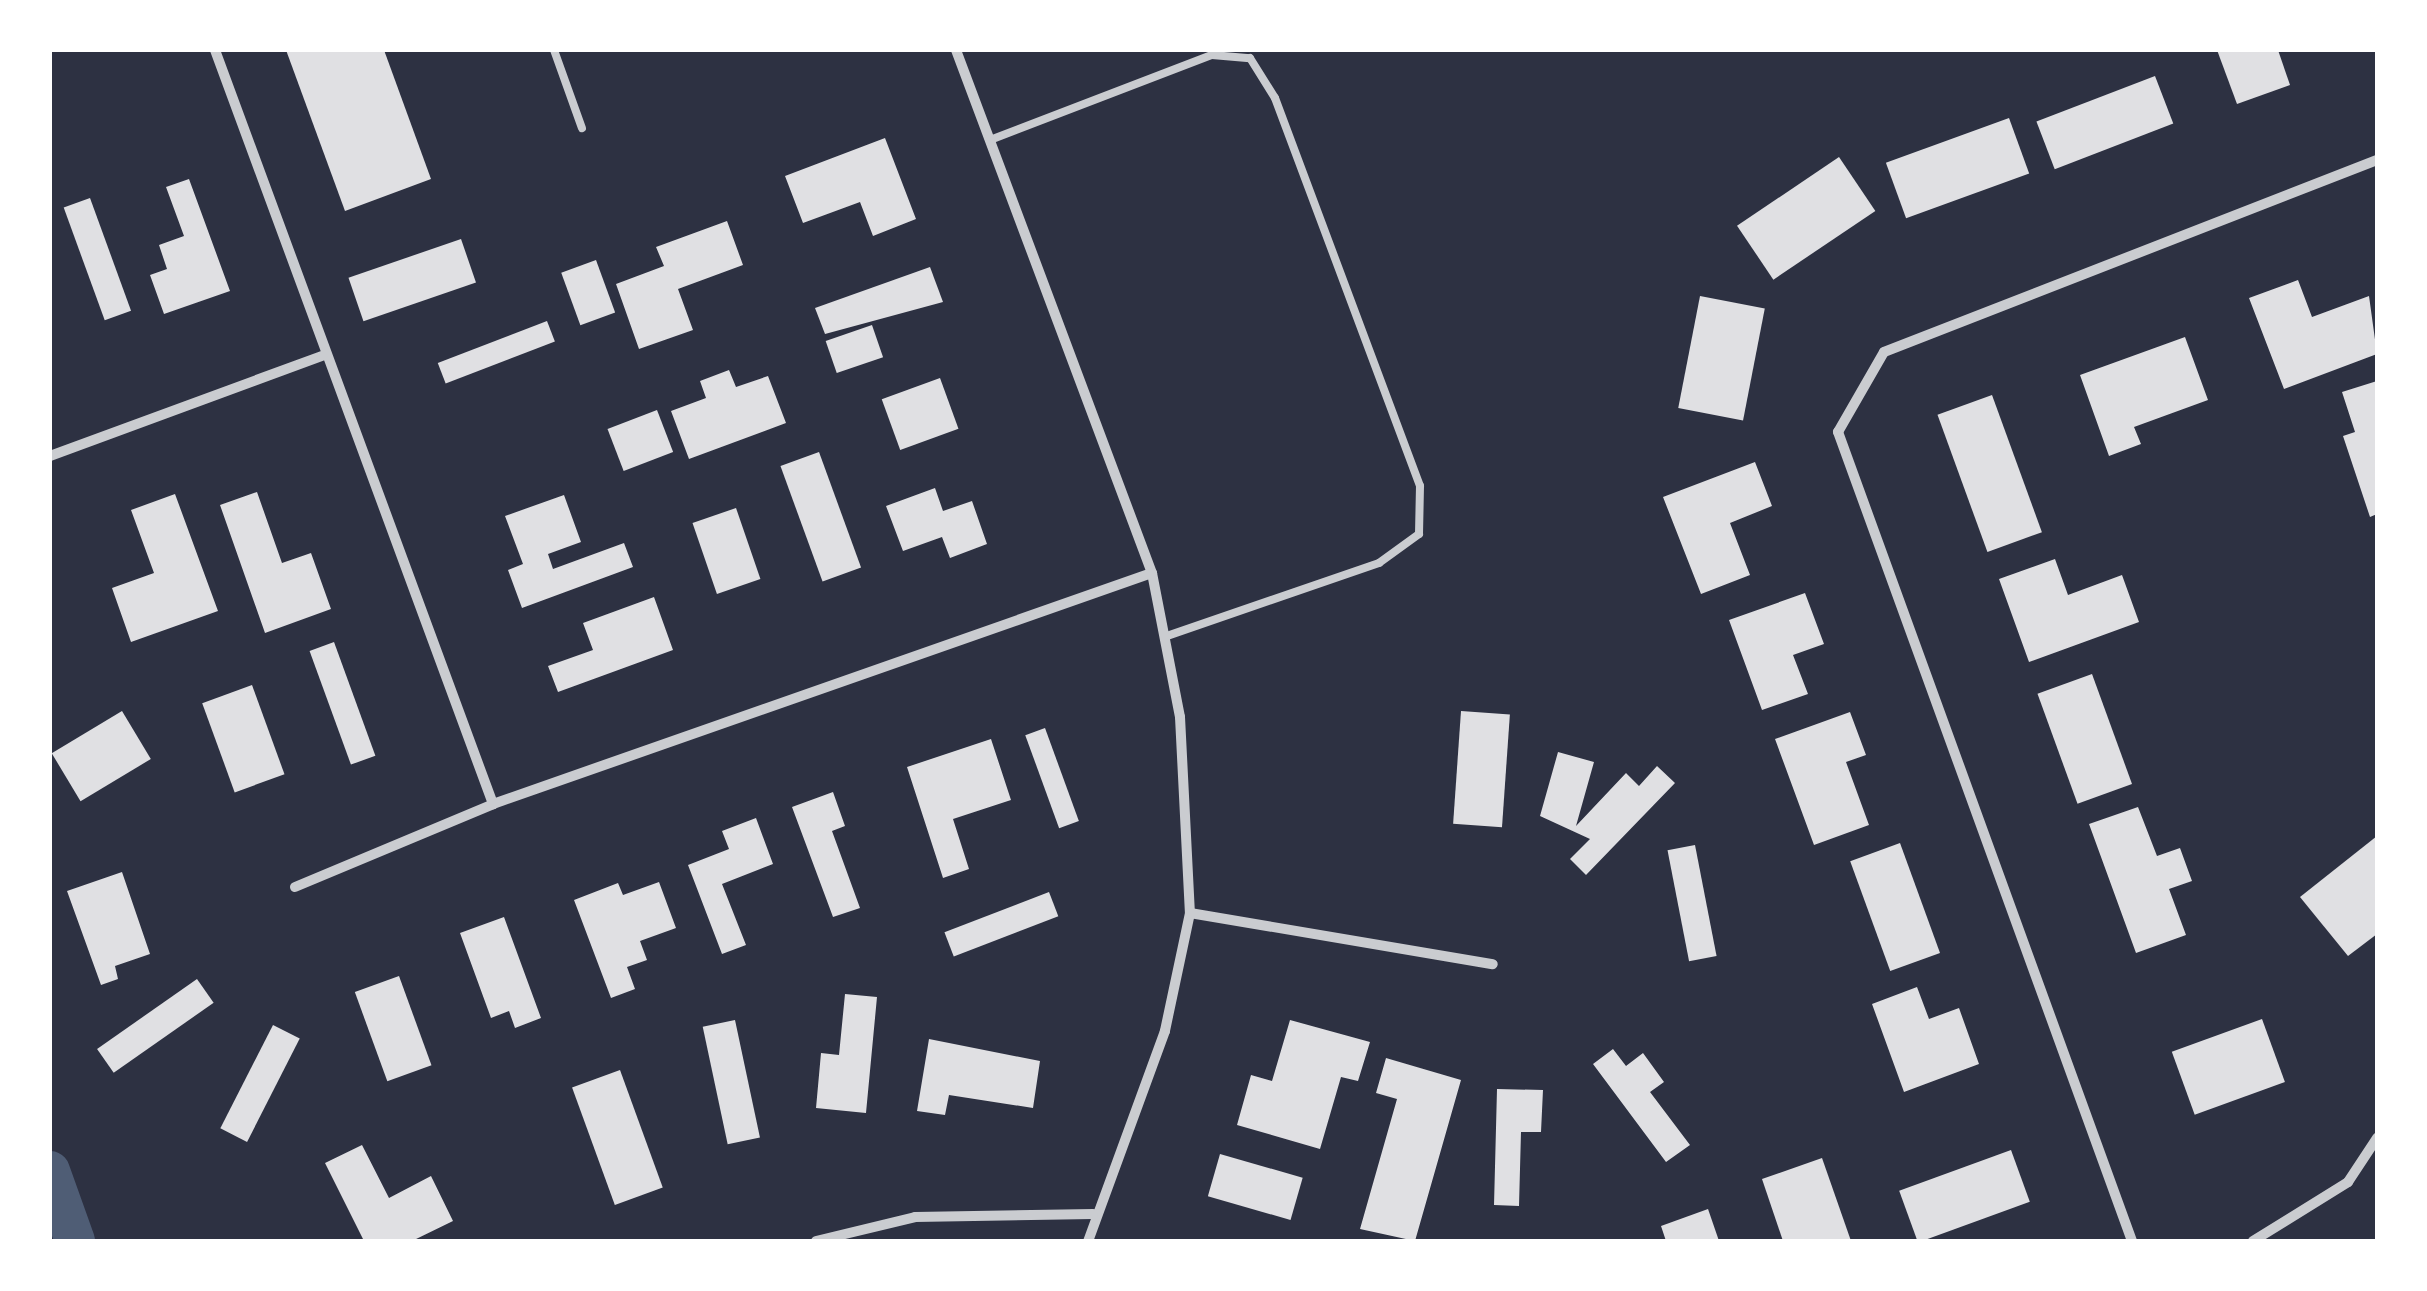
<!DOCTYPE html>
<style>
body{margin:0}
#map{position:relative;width:2427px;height:1291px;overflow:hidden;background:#2d3142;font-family:Manrope,sans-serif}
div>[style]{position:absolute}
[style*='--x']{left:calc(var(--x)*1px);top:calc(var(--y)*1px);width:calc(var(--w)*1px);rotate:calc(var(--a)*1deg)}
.canal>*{height:40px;margin:-20px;padding:0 20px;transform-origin:20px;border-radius:20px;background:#4f5d75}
.building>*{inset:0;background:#e0e0e3;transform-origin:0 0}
.service>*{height:8px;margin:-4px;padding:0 4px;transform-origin:4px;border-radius:4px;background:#caccd0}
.minor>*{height:10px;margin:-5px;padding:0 5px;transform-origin:5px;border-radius:5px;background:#caccd0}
span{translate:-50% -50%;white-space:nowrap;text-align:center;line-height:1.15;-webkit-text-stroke:10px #fff;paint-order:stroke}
.frame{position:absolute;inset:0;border:52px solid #fff;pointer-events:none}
</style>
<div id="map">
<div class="canal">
<div style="--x:50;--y:1171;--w:74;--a:70.3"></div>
</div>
<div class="building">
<div style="clip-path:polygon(286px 50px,384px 50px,431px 179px,345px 211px)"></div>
<div style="clip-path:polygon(2217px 50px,2278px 50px,2290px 85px,2237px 104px)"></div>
<div style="left:2155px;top:76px;width:51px;height:127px;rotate:69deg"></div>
<div style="left:2009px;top:118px;width:59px;height:131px;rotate:70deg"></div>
<div style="clip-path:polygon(885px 138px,916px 219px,873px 236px,860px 202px,803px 223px,785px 176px)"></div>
<div style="left:1839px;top:157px;width:65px;height:123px;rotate:56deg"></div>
<div style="clip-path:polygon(189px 179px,230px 291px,164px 314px,150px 275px,167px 269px,159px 245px,184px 236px,166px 187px)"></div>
<div style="left:90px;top:198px;width:120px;height:28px;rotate:70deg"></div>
<div style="clip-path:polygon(727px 221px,743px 265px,678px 289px,693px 330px,639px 349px,616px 284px,664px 266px,656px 247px)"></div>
<div style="left:461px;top:239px;width:46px;height:119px;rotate:71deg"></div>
<div style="left:596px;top:260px;width:56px;height:37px;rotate:70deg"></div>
<div style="clip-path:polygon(930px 267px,943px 302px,825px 334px,815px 308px)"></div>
<div style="clip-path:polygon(2298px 280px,2312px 317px,2369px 296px,2377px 354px,2284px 389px,2249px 298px)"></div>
<div style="left:1700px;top:296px;width:66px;height:114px;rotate:11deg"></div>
<div style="left:547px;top:321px;width:22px;height:117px;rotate:69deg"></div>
<div style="left:872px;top:325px;width:34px;height:49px;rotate:71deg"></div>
<div style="clip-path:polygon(2185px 337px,2208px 400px,2134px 427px,2141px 444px,2109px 456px,2080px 375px)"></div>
<div style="clip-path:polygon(729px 370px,736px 387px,768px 376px,786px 423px,689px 459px,671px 411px,706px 398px,700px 381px)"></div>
<div style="left:940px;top:378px;width:54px;height:62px;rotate:70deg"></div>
<div style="clip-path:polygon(2377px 381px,2377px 514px,2370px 517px,2343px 436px,2355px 432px,2342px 392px)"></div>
<div style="left:1992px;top:395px;width:146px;height:58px;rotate:70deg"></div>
<div style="left:657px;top:410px;width:45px;height:53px;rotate:69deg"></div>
<div style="left:819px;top:452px;width:123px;height:41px;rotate:70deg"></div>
<div style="clip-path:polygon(1755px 462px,1772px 506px,1730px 523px,1750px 575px,1701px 594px,1663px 497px)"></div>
<div style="clip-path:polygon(935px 488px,943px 511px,972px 501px,987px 544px,950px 558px,942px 537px,903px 551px,886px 506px)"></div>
<div style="clip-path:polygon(257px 492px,282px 563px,311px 553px,331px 609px,265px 633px,220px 505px)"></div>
<div style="clip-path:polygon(175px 494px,218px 611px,131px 642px,112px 588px,154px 573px,131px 510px)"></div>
<div style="clip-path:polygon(564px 495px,581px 542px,548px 554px,553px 569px,624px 543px,633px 567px,522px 608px,508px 570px,523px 564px,505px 516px)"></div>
<div style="left:736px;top:508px;width:75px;height:46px;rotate:71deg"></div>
<div style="clip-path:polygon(2055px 559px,2068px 595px,2122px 575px,2139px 622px,2029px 662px,1999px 579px)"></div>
<div style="clip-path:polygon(1805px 593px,1824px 644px,1793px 655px,1808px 694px,1762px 710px,1729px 620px)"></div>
<div style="clip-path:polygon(654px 597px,673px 650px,558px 692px,548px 666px,593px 650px,583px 623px)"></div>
<div style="left:334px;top:642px;width:121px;height:26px;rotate:70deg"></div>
<div style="left:2092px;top:674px;width:117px;height:58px;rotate:70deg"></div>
<div style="left:252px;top:685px;width:95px;height:53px;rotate:70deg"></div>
<div style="left:122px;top:711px;width:56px;height:82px;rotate:59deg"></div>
<div style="left:1461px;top:711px;width:49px;height:113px;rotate:4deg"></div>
<div style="clip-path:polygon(1850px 712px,1866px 755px,1846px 762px,1869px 825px,1814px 845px,1775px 739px)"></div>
<div style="left:1045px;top:728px;width:99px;height:21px;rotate:70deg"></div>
<div style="clip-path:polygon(991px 739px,1011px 800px,953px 819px,969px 869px,943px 878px,907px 767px)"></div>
<div style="clip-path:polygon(1558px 752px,1594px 762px,1576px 826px,1626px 773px,1639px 786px,1657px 766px,1675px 783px,1586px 875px,1570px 859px,1590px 839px,1540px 816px)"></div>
<div style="clip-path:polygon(833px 792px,845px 826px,832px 831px,860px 908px,833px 917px,792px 807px)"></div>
<div style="clip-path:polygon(2138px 807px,2157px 856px,2180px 848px,2192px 881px,2169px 889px,2186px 935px,2136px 953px,2089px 824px)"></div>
<div style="clip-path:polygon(756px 818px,773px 864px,722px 884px,746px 945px,722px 954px,688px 865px,729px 849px,722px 831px)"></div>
<div style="clip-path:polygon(2377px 836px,2377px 934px,2348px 956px,2300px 897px)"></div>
<div style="left:1900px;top:843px;width:117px;height:53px;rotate:70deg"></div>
<div style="left:1695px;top:845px;width:113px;height:28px;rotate:79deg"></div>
<div style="clip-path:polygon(122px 872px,150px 954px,115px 966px,118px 979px,101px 985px,67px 891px)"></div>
<div style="clip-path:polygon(659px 882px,676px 928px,640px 941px,647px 960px,627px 967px,635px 989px,611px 998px,574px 900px,618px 883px,623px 895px)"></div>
<div style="left:1049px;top:892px;width:26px;height:112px;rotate:69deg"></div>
<div style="clip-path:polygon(504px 917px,541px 1018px,515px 1028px,509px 1011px,491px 1018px,460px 933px)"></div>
<div style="left:399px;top:976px;width:95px;height:47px;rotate:70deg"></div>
<div style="left:197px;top:979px;width:29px;height:122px;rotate:55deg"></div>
<div style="clip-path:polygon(1917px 987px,1929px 1019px,1959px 1008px,1979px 1064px,1904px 1092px,1872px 1004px)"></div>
<div style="clip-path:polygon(845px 994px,877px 997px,866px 1113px,816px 1108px,821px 1053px,839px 1055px)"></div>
<div style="left:2262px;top:1019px;width:67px;height:96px;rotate:70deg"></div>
<div style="left:735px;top:1020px;width:120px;height:33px;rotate:78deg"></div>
<div style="clip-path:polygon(1290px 1020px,1370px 1042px,1358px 1081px,1341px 1077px,1320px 1149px,1237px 1125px,1251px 1075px,1272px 1081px)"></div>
<div style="left:273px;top:1025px;width:30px;height:116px;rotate:27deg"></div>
<div style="clip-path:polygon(929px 1039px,1040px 1061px,1033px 1108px,949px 1095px,945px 1115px,917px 1111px)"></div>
<div style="clip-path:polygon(1613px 1049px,1626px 1066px,1643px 1053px,1664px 1082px,1650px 1092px,1690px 1145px,1666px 1162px,1593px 1064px)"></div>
<div style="clip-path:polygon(1386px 1058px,1461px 1080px,1415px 1241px,1360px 1229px,1397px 1099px,1376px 1093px)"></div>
<div style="left:620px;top:1070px;width:125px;height:51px;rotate:70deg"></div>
<div style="clip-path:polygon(1497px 1089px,1543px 1090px,1541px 1132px,1521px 1132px,1519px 1206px,1494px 1205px)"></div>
<div style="clip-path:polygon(362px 1145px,389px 1198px,431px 1176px,453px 1221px,412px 1241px,364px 1241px,325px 1163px)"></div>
<div style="left:2011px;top:1150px;width:55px;height:119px;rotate:70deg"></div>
<div style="left:1220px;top:1154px;width:86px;height:44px;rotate:16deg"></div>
<div style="clip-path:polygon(1822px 1158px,1851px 1241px,1783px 1241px,1762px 1179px)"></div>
<div style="clip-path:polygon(1708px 1209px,1719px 1241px,1666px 1241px,1661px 1226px)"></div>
</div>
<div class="service">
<div style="--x:554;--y:50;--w:83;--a:70.3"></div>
<div style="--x:990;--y:140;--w:238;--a:-21"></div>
<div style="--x:1212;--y:55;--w:38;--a:5"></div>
<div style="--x:1250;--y:58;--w:47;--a:58"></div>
<div style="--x:1275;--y:98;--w:414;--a:69.5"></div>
<div style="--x:1420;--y:486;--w:48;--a:91.2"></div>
<div style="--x:1419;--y:534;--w:49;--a:144.1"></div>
<div style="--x:1379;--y:563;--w:227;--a:161"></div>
</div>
<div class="minor">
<div style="--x:215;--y:50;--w:804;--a:69.76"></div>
<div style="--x:956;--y:50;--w:559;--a:69.46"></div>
<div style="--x:1152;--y:573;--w:147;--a:79"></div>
<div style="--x:1180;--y:717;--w:196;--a:87.1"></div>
<div style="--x:1190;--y:913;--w:121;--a:102"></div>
<div style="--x:1165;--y:1031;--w:224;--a:110.1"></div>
<div style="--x:50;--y:456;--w:290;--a:-20.2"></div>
<div style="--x:295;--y:887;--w:215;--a:-22.7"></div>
<div style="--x:493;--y:804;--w:698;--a:-19.32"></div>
<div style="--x:1190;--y:913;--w:307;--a:9.6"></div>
<div style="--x:816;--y:1241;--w:102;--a:-13.6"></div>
<div style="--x:915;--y:1217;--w:178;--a:-1"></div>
<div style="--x:2132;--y:1241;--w:861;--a:-109.97"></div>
<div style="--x:1838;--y:432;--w:92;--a:-60.1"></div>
<div style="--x:1884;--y:352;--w:529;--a:-21.28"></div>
<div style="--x:2253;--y:1241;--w:112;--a:-31.8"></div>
<div style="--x:2348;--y:1182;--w:53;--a:-56.6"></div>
</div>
<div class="frame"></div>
</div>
